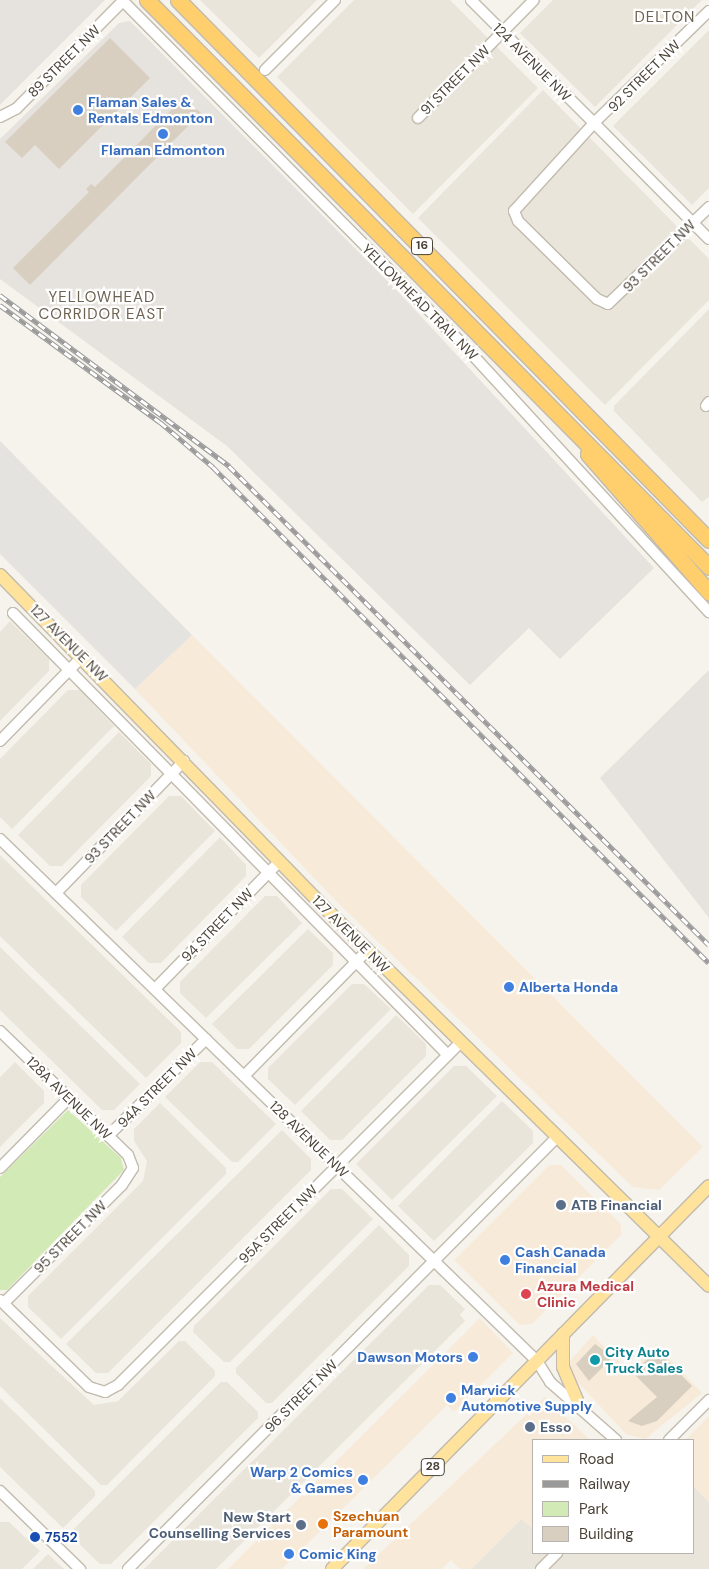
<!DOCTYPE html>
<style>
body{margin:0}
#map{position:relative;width:709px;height:1569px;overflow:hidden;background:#f6f3ec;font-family:"DM Sans",sans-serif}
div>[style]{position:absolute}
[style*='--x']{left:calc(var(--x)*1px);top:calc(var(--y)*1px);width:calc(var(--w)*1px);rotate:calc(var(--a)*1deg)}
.residential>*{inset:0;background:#eae5da}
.commercial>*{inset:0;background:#f7ead8}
.industrial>*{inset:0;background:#e6e2dd}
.green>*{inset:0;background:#d2eab5}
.parking>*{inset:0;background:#e5e3e0}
.building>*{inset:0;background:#d8cfc1}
.roads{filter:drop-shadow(1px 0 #c2bbae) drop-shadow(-1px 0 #c2bbae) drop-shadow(0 1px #c2bbae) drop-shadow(0 -1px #c2bbae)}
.minor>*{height:10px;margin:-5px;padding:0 5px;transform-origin:5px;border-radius:5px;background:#fff}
.major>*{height:12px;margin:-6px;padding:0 6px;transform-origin:6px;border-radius:6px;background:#ffe39c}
.highway>*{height:15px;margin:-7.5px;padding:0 7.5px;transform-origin:7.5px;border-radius:7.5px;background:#ffcf6e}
.rail>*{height:4.5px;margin-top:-2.25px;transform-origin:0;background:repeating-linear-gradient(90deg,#fff 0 8px,#9a9a9a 0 16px);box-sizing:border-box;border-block:1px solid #9a9a9a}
.dots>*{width:14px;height:14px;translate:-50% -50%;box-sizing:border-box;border:2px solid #fff;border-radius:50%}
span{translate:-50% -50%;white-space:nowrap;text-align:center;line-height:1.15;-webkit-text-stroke:4.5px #fff;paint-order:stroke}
.shield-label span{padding:1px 4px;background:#fff;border:1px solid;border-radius:4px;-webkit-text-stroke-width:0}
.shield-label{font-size:12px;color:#4b4439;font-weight:700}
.street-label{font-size:14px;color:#4b4439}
.shop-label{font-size:14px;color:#366cbe;font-weight:700}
.left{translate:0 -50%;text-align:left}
.right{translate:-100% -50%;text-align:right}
.service-label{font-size:14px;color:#4e5e75;font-weight:700}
.health-label{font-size:14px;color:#be3a42;font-weight:700}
.culture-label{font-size:14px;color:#0d838f;font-weight:700}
.food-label{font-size:14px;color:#c56008;font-weight:700}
.transit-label{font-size:14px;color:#164399;font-weight:700}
.neighbourhood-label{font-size:15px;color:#6e6250;letter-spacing:1px}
.legend{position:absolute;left:532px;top:1439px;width:162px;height:115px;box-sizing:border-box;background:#fff;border:1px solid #b7b4b0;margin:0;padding:6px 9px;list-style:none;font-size:15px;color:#4b4439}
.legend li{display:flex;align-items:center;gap:10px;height:25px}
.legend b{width:25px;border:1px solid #b7b4b0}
</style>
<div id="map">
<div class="residential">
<div style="clip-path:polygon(200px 0,317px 0,259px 58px)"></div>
<div style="clip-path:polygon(354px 0,450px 0,538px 88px,413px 214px,277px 77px)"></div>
<div style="clip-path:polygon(553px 0,702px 0,595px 107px,520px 33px)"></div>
<div style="clip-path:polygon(709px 30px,709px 188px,692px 205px,613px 126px)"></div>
<div style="clip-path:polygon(543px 90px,709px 259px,709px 300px,605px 405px,418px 218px)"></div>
<div style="clip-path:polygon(709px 309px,709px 497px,702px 502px,614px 411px,614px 406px)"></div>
<div style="clip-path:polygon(10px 621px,49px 659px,49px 671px,0 721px,0 632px)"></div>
<div style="clip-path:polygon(68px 690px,80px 690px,114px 726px,12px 829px,0 817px,0 759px)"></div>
<div style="clip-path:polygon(119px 732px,151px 764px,151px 776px,62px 866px,50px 866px,18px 835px)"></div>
<div style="clip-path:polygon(169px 796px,181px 796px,215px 831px,116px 931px,81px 897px,81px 885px)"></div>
<div style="clip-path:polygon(220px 837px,246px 865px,246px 876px,161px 963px,149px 963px,122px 937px)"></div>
<div style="clip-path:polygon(0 855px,181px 1032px,181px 1043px,146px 1078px,0 936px)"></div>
<div style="clip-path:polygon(265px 896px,277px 896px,302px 923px,206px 1018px,180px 993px,180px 982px)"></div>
<div style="clip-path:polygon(308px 929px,333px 953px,333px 965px,249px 1049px,237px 1049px,212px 1024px)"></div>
<div style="clip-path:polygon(0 947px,140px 1084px,114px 1110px,102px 1110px,0 1010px)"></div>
<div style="clip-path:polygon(352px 984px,364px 984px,391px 1009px,295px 1105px,268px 1079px,268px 1068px)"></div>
<div style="clip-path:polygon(396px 1015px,426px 1044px,426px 1056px,342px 1140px,330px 1140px,301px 1111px)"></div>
<div style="clip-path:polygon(15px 1062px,44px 1091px,44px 1103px,0 1147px,0 1077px)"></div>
<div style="clip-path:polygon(200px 1062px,212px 1062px,276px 1124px,238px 1162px,232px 1162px,165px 1097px)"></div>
<div style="clip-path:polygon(454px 1066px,466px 1066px,497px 1096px,392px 1200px,356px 1164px)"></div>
<div style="clip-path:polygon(502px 1101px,533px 1131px,533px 1143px,434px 1241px,398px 1206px)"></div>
<div style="clip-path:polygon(160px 1103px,226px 1168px,226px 1174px,61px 1339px,28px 1307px,28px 1296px,143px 1181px,147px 1161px,134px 1141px,134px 1129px)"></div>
<div style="clip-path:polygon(282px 1130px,311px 1159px,311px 1170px,108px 1373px,96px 1373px,66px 1344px)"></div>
<div style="clip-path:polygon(331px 1189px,342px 1189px,373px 1219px,230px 1362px,224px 1362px,193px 1332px,194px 1326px)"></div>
<div style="clip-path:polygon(379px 1225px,409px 1255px,409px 1266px,272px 1403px,266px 1403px,236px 1373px,236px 1368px)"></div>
<div style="clip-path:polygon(429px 1285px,440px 1285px,465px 1309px,460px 1315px,465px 1321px,227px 1558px,216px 1569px,144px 1569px)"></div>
<div style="clip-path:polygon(0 1318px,94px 1405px,118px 1401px,179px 1341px,185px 1341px,215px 1371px,215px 1376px,107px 1485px,101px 1485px,0 1386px)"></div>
<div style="clip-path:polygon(221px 1382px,227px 1382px,258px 1412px,258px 1418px,111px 1564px,100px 1564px,69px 1534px)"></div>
<div style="clip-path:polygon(0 1398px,95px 1491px,95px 1496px,63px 1528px,0 1467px)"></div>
<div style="clip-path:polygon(693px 1486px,709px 1502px,709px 1569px,471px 1569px,522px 1518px,533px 1529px,533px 1553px,693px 1553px)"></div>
<div style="clip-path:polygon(0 1522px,9px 1522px,40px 1551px,22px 1569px,0 1569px)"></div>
<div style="clip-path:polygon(48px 1554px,64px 1569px,33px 1569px)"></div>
</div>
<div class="commercial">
<div style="clip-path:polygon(192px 635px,703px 1147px,659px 1190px,633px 1187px,336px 901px,135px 689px)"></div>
<div style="clip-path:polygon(549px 1165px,561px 1165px,597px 1201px,621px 1224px,621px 1235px,532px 1324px,520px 1325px,454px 1260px)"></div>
<div style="clip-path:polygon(480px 1318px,513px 1353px,454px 1412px,447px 1405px,282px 1569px,228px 1569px)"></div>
<div style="clip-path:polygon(593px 1335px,629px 1372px,656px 1345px,702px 1393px,645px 1439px,626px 1434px,572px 1376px,570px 1361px)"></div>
<div style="clip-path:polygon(545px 1397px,590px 1440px,533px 1440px,533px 1529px,521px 1519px,471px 1569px,460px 1569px,451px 1560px,442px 1569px,363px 1569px)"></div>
<div style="clip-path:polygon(709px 1416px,709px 1502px,693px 1486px,693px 1440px,685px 1440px)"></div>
</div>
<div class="industrial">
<div style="clip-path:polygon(0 0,105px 0,0 105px)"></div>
<div style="clip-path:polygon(130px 21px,404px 298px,654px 568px,560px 659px,529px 628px,470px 685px,227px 446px,0 279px,0 139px,119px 23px)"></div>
<div style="clip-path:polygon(709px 670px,709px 918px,600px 778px)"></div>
</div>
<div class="green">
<div style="clip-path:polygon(68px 1110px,121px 1158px,124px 1170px,7px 1290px,0 1290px,0 1177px)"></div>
</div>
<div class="parking">
<div style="clip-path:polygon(0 441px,192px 635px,135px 689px,0 554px)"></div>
</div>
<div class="building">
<div style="clip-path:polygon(110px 38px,150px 78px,59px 169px,35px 145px,22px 158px,5px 142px)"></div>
<div style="clip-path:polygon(184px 97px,201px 113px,30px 285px,13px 268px,89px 192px,86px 189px,91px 184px,95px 187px)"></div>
<div style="clip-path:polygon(595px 1344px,613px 1357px,589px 1381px,576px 1364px)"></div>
<div style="clip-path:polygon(657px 1350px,692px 1386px,657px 1421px,642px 1426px,628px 1421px,657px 1397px,633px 1373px)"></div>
</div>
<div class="roads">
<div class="minor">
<div style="--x:122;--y:0;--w:494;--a:45.3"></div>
<div style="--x:469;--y:351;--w:355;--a:47.4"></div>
<div style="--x:471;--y:0;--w:174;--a:45"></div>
<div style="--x:709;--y:11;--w:161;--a:135.8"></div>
<div style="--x:594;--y:123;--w:119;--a:132.3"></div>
<div style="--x:514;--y:211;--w:11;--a:68"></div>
<div style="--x:518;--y:221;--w:111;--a:44.6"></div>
<div style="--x:597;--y:299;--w:12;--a:24"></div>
<div style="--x:608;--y:304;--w:140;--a:-43.8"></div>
<div style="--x:265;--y:70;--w:99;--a:-45"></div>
<div style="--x:0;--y:117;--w:18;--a:-27"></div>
<div style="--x:16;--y:109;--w:152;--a:-45.3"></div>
<div style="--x:418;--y:118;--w:165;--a:-45.5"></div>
<div style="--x:597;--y:126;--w:159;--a:45.3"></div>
<div style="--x:706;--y:406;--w:5;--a:-53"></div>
<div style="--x:13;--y:613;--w:620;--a:45.46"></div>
<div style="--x:0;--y:741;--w:119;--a:-45.7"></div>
<div style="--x:0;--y:839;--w:749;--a:44.19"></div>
<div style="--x:537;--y:1361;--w:25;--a:58"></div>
<div style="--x:550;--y:1382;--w:88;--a:41.3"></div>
<div style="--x:56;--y:893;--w:184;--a:-45.9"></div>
<div style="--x:155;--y:989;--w:177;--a:-45.7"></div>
<div style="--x:0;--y:1031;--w:178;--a:44.1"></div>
<div style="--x:128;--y:1155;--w:14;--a:69"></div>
<div style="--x:133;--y:1168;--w:20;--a:123"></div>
<div style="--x:122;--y:1185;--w:167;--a:135"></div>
<div style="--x:244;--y:1076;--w:177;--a:-45.5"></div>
<div style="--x:108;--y:1136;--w:138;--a:-44.7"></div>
<div style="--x:0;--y:1168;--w:98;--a:-45.4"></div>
<div style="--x:0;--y:1300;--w:124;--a:44.3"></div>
<div style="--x:89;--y:1387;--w:17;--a:17"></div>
<div style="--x:105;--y:1392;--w:15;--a:-28"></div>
<div style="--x:118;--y:1385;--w:485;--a:-45"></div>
<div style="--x:669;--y:1440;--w:57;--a:-45"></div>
<div style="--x:0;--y:1491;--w:112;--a:44.3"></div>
<div style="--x:128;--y:1569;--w:610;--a:-45.2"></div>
<div style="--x:541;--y:1569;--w:23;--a:-45"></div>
</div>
<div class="major">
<div style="--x:0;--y:575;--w:464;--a:45.7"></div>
<div style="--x:324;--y:907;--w:540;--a:44.55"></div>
<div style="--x:563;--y:1334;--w:33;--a:90"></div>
<div style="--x:563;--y:1367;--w:38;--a:67"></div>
<div style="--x:332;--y:1569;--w:537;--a:-45.45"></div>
</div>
<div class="highway">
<div style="--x:147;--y:0;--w:798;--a:45.25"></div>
<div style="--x:178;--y:0;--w:757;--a:45.48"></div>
<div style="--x:588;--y:454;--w:184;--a:48.8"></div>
</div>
</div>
<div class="rail">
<div style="--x:0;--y:295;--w:286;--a:36.7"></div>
<div style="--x:229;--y:466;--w:678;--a:44.94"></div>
<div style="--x:0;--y:305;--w:198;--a:36.2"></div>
<div style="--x:160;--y:422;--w:70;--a:40.3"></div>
<div style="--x:213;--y:467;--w:701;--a:45"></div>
</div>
<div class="dots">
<div style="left:78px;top:110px;background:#3f7fe0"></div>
<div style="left:163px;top:134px;background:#3f7fe0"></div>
<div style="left:509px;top:987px;background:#3f7fe0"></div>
<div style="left:561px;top:1205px;background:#5c6f8a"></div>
<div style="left:505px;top:1260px;background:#3f7fe0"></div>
<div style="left:526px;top:1294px;background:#e0444e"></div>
<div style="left:473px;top:1357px;background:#3f7fe0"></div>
<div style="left:595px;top:1360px;background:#0f9aa8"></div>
<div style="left:451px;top:1398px;background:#3f7fe0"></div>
<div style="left:530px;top:1427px;background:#5c6f8a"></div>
<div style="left:363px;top:1480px;background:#3f7fe0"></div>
<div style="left:323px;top:1524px;background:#e8710a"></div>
<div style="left:301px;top:1525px;background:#5c6f8a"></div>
<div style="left:35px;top:1537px;background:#1a4fb4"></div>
<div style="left:289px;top:1554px;background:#3f7fe0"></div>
</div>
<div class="shield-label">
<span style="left:422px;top:246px">16</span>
<span style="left:433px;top:1467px">28</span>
</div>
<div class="street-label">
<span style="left:64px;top:61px;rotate:-45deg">89 STREET NW</span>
<span style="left:532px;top:62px;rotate:45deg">124 AVENUE NW</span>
<span style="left:644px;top:76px;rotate:-45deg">92 STREET NW</span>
<span style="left:455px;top:80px;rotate:-45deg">91 STREET NW</span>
<span style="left:659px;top:256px;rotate:-45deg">93 STREET NW</span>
<span style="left:420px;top:302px;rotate:45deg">YELLOWHEAD TRAIL NW</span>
<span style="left:69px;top:643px;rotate:45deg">127 AVENUE NW</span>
<span style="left:120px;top:827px;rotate:-46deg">93 STREET NW</span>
<span style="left:217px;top:925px;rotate:-46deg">94 STREET NW</span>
<span style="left:351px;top:934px;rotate:45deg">127 AVENUE NW</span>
<span style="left:157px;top:1088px;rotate:-45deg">94A STREET NW</span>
<span style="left:69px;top:1098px;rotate:44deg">128A AVENUE NW</span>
<span style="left:309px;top:1139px;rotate:44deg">128 AVENUE NW</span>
<span style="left:278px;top:1224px;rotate:-45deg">95A STREET NW</span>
<span style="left:70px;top:1237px;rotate:-45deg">95 STREET NW</span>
<span style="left:301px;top:1396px;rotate:-45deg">96 STREET NW</span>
</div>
<div class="shop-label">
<span class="left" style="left:88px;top:110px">Flaman Sales &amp;<br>Rentals Edmonton</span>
<span style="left:163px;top:150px">Flaman Edmonton</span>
<span class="left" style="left:519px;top:987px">Alberta Honda</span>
<span class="left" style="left:515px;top:1260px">Cash Canada<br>Financial</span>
<span class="right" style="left:463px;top:1357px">Dawson Motors</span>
<span class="left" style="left:461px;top:1398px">Marvick<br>Automotive Supply</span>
<span class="right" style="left:353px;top:1480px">Warp 2 Comics<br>&amp; Games</span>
<span class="left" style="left:299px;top:1554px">Comic King</span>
</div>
<div class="service-label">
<span class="left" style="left:571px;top:1205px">ATB Financial</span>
<span class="left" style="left:540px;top:1427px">Esso</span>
<span class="right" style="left:291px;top:1525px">New Start<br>Counselling Services</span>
</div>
<div class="health-label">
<span class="left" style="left:537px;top:1294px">Azura Medical<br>Clinic</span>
</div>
<div class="culture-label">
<span class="left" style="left:605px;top:1360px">City Auto<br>Truck Sales</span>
</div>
<div class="food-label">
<span class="left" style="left:333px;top:1524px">Szechuan<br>Paramount</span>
</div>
<div class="transit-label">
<span class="left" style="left:45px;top:1537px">7552</span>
</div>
<div class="neighbourhood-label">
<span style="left:665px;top:18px">DELTON</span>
<span style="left:102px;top:306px">YELLOWHEAD<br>CORRIDOR EAST</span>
</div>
<ul class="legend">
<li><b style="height:6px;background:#ffe39c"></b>Road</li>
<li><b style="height:6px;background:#9a9a9a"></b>Railway</li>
<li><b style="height:14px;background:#d2eab5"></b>Park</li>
<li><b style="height:14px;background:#d8cfc1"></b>Building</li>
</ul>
</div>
